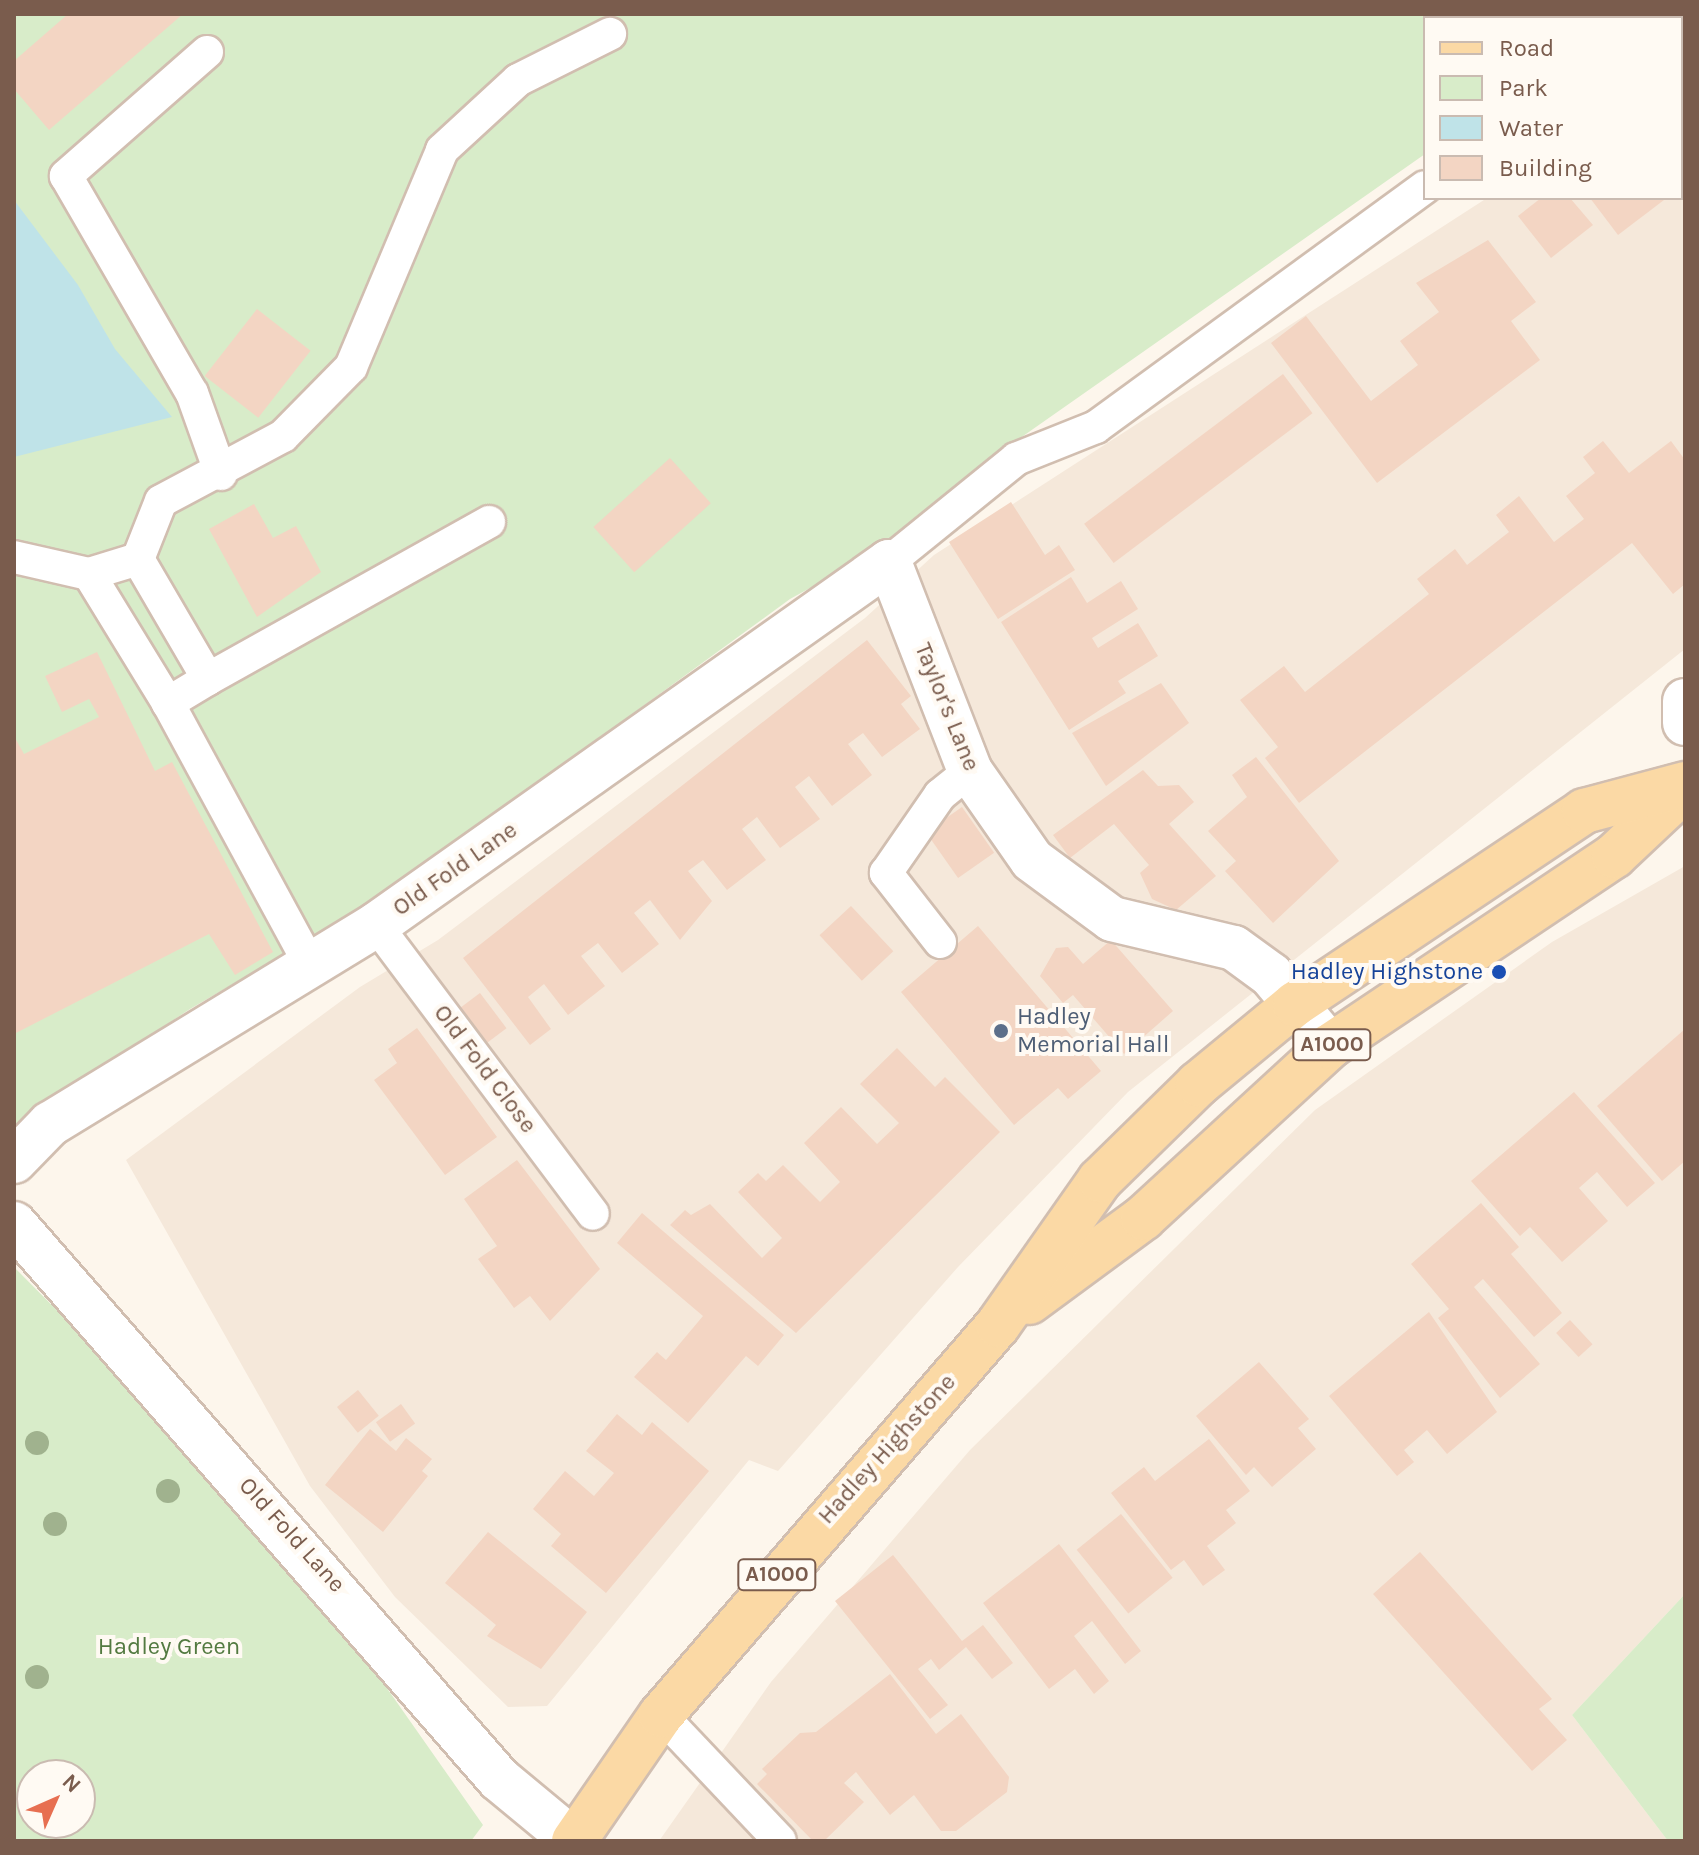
<!DOCTYPE html>
<style>
body{margin:0}
#map{position:relative;width:1699px;height:1855px;overflow:hidden;background:#fdf6ec;font-family:Karla,sans-serif}
div>[style]{position:absolute}
[style*='--x']{left:calc(var(--x)*1px);top:calc(var(--y)*1px);width:calc(var(--w)*1px);rotate:calc(var(--a)*1deg)}
.residential>*{inset:0;background:#f5e8da}
.green>*{inset:0;background:#d8ecc9}
.water>*{inset:0;background:#bfe3e8}
.building>*{inset:0;background:#f3d5c3;transform-origin:0 0}
.roads{filter:drop-shadow(2px 0 #d1beb0) drop-shadow(-2px 0 #d1beb0) drop-shadow(0 2px #d1beb0) drop-shadow(0 -2px #d1beb0)}
.lane>*{height:32px;margin:-16px;padding:0 16px;transform-origin:16px;border-radius:16px;background:#fff}
.street>*{height:44px;margin:-22px;padding:0 22px;transform-origin:22px;border-radius:22px;background:#fff}
.secondary>*{height:44px;margin:-22px;padding:0 22px;transform-origin:22px;border-radius:22px;background:#fff}
.primary>*{height:44px;margin:-22px;padding:0 22px;transform-origin:22px;border-radius:22px;background:#fbd9a5}
.trees>*{width:24px;height:24px;margin:-12px;border-radius:50%;background:#a0b28e}
.dots>*{width:22px;height:22px;translate:-50% -50%;box-sizing:border-box;border:4px solid #fffaf3;border-radius:50%}
span{translate:-50% -50%;white-space:nowrap;text-align:center;line-height:1.15;-webkit-text-stroke:8px #fffaf3;paint-order:stroke}
.shield-label span{padding:2px 6px;background:#fffaf3;border:2px solid;border-radius:6px;-webkit-text-stroke-width:0}
.shield-label{font-size:22px;color:#7a5c4d;font-weight:700}
.street-label{font-size:24px;color:#7a5c4d}
.transit-label{font-size:24px;color:#164399}
.right{translate:-100% -50%;text-align:right}
.service-label{font-size:24px;color:#4e5e75}
.left{translate:0 -50%;text-align:left}
.park-label{font-size:24px;color:#537a41}
.frame{position:absolute;inset:0;border:16px solid #7a5c4d;pointer-events:none}
.legend{position:absolute;left:1423px;top:16px;width:260px;height:184px;box-sizing:border-box;background:#fffaf3;border:2px solid #cabbb1;margin:0;padding:10px 14px;list-style:none;font-size:24px;color:#7a5c4d}
.legend li{display:flex;align-items:center;gap:16px;height:40px}
.legend b{width:40px;border:2px solid #cabbb1}
.north{position:absolute;left:16px;top:1759px;width:80px;height:80px;box-sizing:border-box;background:#fffaf3;border:2px solid #cabbb1;border-radius:50%;rotate:45deg;font-size:22px;font-weight:700;line-height:32px;text-align:center;color:#7a5c4d}
.north::after{content:'';display:block;margin:auto;width:28px;height:36px;background:#e76f51;clip-path:polygon(50% 0,100% 100%,50% 72%,0 100%)}
</style>
<div id="map">
<div class="residential">
<div style="clip-path:polygon(1685px 74px,1685px 649px,1128px 1092px,958px 1267px,778px 1471px,749px 1460px,547px 1706px,508px 1707px,395px 1597px,310px 1486px,126px 1160px,360px 987px,438px 940px,865px 618px,934px 555px,1487px 198px,1681px 198px)"></div>
<div style="clip-path:polygon(1685px 866px,1685px 1594px,1572px 1715px,1668px 1841px,659px 1841px,771px 1682px,970px 1450px,1315px 1110px,1552px 942px)"></div>
</div>
<div class="green">
<div style="clip-path:polygon(14px 14px,1626px 14px,1425px 18px,1425px 154px,1009px 446px,890px 544px,790px 599px,374px 902px,190px 1009px,14px 1126px)"></div>
<div style="clip-path:polygon(evenodd,14px 1267px,278px 1533px,483px 1825px,471px 1841px,14px 1841px,14px 1267px,32px 1775px,80px 1775px,80px 1823px,32px 1823px,32px 1775px)"></div>
<div style="clip-path:polygon(1685px 1594px,1685px 1841px,1668px 1841px,1572px 1715px)"></div>
</div>
<div class="water">
<div style="clip-path:polygon(14px 200px,78px 285px,115px 349px,172px 417px,14px 457px)"></div>
</div>
<div class="building">
<div style="clip-path:polygon(68px 14px,183px 14px,49px 130px,14px 89px,14px 61px)"></div>
<div style="clip-path:polygon(1541px 198px,1570px 198px,1593px 225px,1551px 258px,1518px 216px)"></div>
<div style="clip-path:polygon(1590px 198px,1662px 198px,1664px 200px,1618px 235px)"></div>
<div style="clip-path:polygon(1488px 240px,1536px 302px,1511px 321px,1540px 360px,1377px 483px,1271px 343px,1306px 316px,1371px 401px,1418px 365px,1400px 341px,1439px 312px,1416px 283px)"></div>
<div style="left:257px;top:309px;width:68px;height:85px;rotate:38deg"></div>
<div style="left:1283px;top:374px;width:49px;height:249px;rotate:53deg"></div>
<div style="clip-path:polygon(1603px 441px,1629px 473px,1671px 441px,1685px 460px,1685px 584px,1673px 594px,1632px 543px,1299px 803px,1265px 758px,1278px 747px,1240px 700px,1284px 666px,1305px 692px,1429px 594px,1417px 579px,1455px 549px,1467px 565px,1509px 532px,1496px 515px,1519px 496px,1554px 542px,1584px 519px,1566px 496px,1595px 473px,1583px 457px)"></div>
<div style="left:670px;top:458px;width:61px;height:103px;rotate:48deg"></div>
<div style="clip-path:polygon(1011px 502px,1045px 555px,1059px 545px,1075px 570px,998px 619px,949px 542px)"></div>
<div style="clip-path:polygon(254px 504px,273px 538px,296px 526px,321px 572px,257px 617px,209px 529px)"></div>
<div style="clip-path:polygon(1071px 577px,1087px 603px,1121px 581px,1138px 609px,1092px 638px,1098px 648px,1138px 623px,1158px 656px,1118px 681px,1126px 693px,1069px 730px,1001px 622px)"></div>
<div style="clip-path:polygon(867px 640px,911px 696px,901px 704px,920px 729px,882px 757px,863px 733px,848px 744px,872px 775px,832px 806px,809px 776px,795px 787px,820px 819px,780px 848px,757px 817px,742px 829px,766px 860px,727px 890px,703px 860px,688px 871px,712px 901px,680px 940px,650px 900px,634px 913px,659px 944px,622px 973px,598px 943px,581px 956px,605px 986px,568px 1015px,544px 984px,528px 997px,551px 1029px,530px 1045px,463px 958px)"></div>
<div style="clip-path:polygon(97px 652px,155px 771px,172px 762px,273px 952px,235px 975px,209px 934px,14px 1034px,14px 736px,24px 754px,99px 717px,89px 699px,62px 712px,45px 676px)"></div>
<div style="clip-path:polygon(1161px 683px,1189px 723px,1106px 786px,1072px 733px)"></div>
<div style="clip-path:polygon(1256px 757px,1339px 861px,1273px 923px,1225px 871px,1236px 861px,1208px 831px,1247px 797px,1232px 775px)"></div>
<div style="clip-path:polygon(1143px 770px,1158px 786px,1179px 785px,1194px 802px,1169px 824px,1216px 876px,1176px 910px,1152px 899px,1140px 873px,1149px 865px,1114px 824px,1070px 858px,1053px 835px)"></div>
<div style="left:962px;top:807px;width:56px;height:44px;rotate:55deg"></div>
<div style="left:851px;top:906px;width:62px;height:43px;rotate:47deg"></div>
<div style="clip-path:polygon(978px 926px,1101px 1071px,1068px 1099px,1058px 1088px,1014px 1125px,901px 992px)"></div>
<div style="clip-path:polygon(1111px 940px,1173px 1011px,1124px 1054px,1073px 995px,1063px 1003px,1040px 976px,1056px 948px,1068px 947px,1083px 964px)"></div>
<div style="left:480px;top:993px;width:44px;height:30px;rotate:53deg"></div>
<div style="clip-path:polygon(417px 1028px,497px 1137px,445px 1175px,374px 1080px,397px 1063px,388px 1049px)"></div>
<div style="clip-path:polygon(1685px 1029px,1685px 1161px,1662px 1181px,1597px 1106px)"></div>
<div style="clip-path:polygon(897px 1048px,935px 1087px,945px 1077px,1000px 1132px,796px 1333px,670px 1225px,685px 1210px,691px 1215px,710px 1204px,762px 1258px,782px 1238px,738px 1192px,758px 1173px,766px 1181px,783px 1165px,820px 1202px,840px 1182px,804px 1143px,841px 1107px,877px 1144px,899px 1123px,860px 1084px)"></div>
<div style="clip-path:polygon(1574px 1092px,1655px 1183px,1627px 1207px,1597px 1172px,1579px 1188px,1608px 1221px,1562px 1262px,1530px 1227px,1520px 1236px,1471px 1181px)"></div>
<div style="clip-path:polygon(517px 1160px,600px 1269px,550px 1321px,530px 1296px,514px 1308px,478px 1259px,497px 1246px,464px 1199px)"></div>
<div style="clip-path:polygon(1481px 1203px,1519px 1247px,1511px 1254px,1562px 1313px,1534px 1337px,1483px 1279px,1474px 1287px,1540px 1364px,1500px 1398px,1438px 1318px,1449px 1309px,1411px 1264px)"></div>
<div style="clip-path:polygon(642px 1213px,784px 1335px,758px 1366px,746px 1356px,688px 1423px,634px 1377px,657px 1352px,666px 1360px,703px 1316px,617px 1243px)"></div>
<div style="clip-path:polygon(1429px 1312px,1497px 1412px,1447px 1454px,1427px 1430px,1404px 1450px,1414px 1462px,1397px 1476px,1329px 1396px)"></div>
<div style="left:1570px;top:1320px;width:33px;height:19px;rotate:47deg"></div>
<div style="clip-path:polygon(1259px 1362px,1309px 1419px,1298px 1428px,1316px 1449px,1272px 1487px,1254px 1467px,1246px 1475px,1196px 1416px)"></div>
<div style="left:358px;top:1390px;width:33px;height:27px;rotate:51deg"></div>
<div style="left:401px;top:1404px;width:24px;height:31px;rotate:54deg"></div>
<div style="clip-path:polygon(617px 1414px,642px 1435px,652px 1422px,709px 1471px,606px 1593px,551px 1546px,561px 1534px,533px 1509px,565px 1471px,594px 1496px,614px 1473px,586px 1451px)"></div>
<div style="clip-path:polygon(370px 1429px,396px 1451px,406px 1438px,432px 1459px,422px 1471px,428px 1476px,383px 1532px,325px 1485px)"></div>
<div style="clip-path:polygon(1209px 1439px,1250px 1491px,1226px 1510px,1236px 1523px,1207px 1546px,1225px 1570px,1203px 1586px,1184px 1560px,1171px 1570px,1111px 1493px,1144px 1467px,1155px 1481px)"></div>
<div style="left:1121px;top:1514px;width:82px;height:57px;rotate:51deg"></div>
<div style="clip-path:polygon(488px 1532px,587px 1612px,541px 1669px,487px 1636px,496px 1625px,445px 1583px)"></div>
<div style="clip-path:polygon(1059px 1544px,1141px 1651px,1125px 1664px,1092px 1621px,1074px 1636px,1109px 1681px,1094px 1694px,1075px 1669px,1049px 1689px,983px 1603px)"></div>
<div style="clip-path:polygon(1420px 1552px,1552px 1699px,1539px 1709px,1567px 1740px,1532px 1771px,1373px 1594px)"></div>
<div style="clip-path:polygon(893px 1555px,962px 1641px,983px 1625px,1013px 1663px,992px 1679px,966px 1647px,939px 1670px,931px 1659px,918px 1669px,948px 1705px,930px 1719px,835px 1601px)"></div>
<div style="clip-path:polygon(890px 1674px,936px 1734px,961px 1714px,1009px 1777px,1007px 1792px,956px 1831px,941px 1831px,914px 1795px,890px 1815px,856px 1772px,844px 1783px,864px 1802px,824px 1841px,813px 1841px,757px 1784px,767px 1774px,762px 1769px,800px 1733px,816px 1732px)"></div>
</div>
<div class="roads">
<div class="lane">
<div style="--x:207;--y:52;--w:188;--a:138.7"></div>
<div style="--x:66;--y:176;--w:251;--a:59.9"></div>
<div style="--x:192;--y:393;--w:86;--a:70.3"></div>
<div style="--x:14;--y:557;--w:77;--a:12.8"></div>
<div style="--x:89;--y:574;--w:51;--a:-17"></div>
<div style="--x:138;--y:559;--w:139;--a:59.7"></div>
<div style="--x:208;--y:679;--w:47;--a:149"></div>
<div style="--x:168;--y:703;--w:151;--a:-121.5"></div>
<div style="--x:138;--y:559;--w:62;--a:-68.4"></div>
<div style="--x:161;--y:501;--w:138;--a:-28"></div>
<div style="--x:283;--y:436;--w:97;--a:-45.4"></div>
<div style="--x:351;--y:367;--w:235;--a:-67.2"></div>
<div style="--x:442;--y:150;--w:103;--a:-42.6"></div>
<div style="--x:518;--y:80;--w:103;--a:-26.6"></div>
<div style="--x:889;--y:562;--w:164;--a:-39"></div>
<div style="--x:1016;--y:459;--w:86;--a:-21.8"></div>
<div style="--x:1096;--y:427;--w:407;--a:-36.1"></div>
<div style="--x:208;--y:679;--w:322;--a:-29.2"></div>
<div style="--x:168;--y:703;--w:297;--a:61.5"></div>
<div style="--x:376;--y:925;--w:361;--a:53.1"></div>
<div style="--x:940;--y:942;--w:88;--a:-128"></div>
<div style="--x:886;--y:873;--w:95;--a:-55.3"></div>
<div style="--x:940;--y:795;--w:38;--a:-39"></div>
<div style="--x:661;--y:1715;--w:173;--a:46.6"></div>
</div>
<div class="street">
<div style="--x:14;--y:1161;--w:52;--a:-45.8"></div>
<div style="--x:50;--y:1124;--w:382;--a:-31.4"></div>
<div style="--x:376;--y:925;--w:628;--a:-35.28"></div>
<div style="--x:889;--y:562;--w:224;--a:68.8"></div>
<div style="--x:970;--y:771;--w:108;--a:55.1"></div>
<div style="--x:1032;--y:860;--w:99;--a:36.4"></div>
<div style="--x:1112;--y:919;--w:125;--a:13.4"></div>
<div style="--x:1234;--y:948;--w:46;--a:36.1"></div>
<div style="--x:1271;--y:975;--w:92;--a:50.3"></div>
<div style="--x:14;--y:1224;--w:737;--a:48.85"></div>
<div style="--x:499;--y:1779;--w:97;--a:39.6"></div>
</div>
<div class="secondary">
<div style="--x:1685;--y:701;--w:22;--a:90"></div>
</div>
<div class="primary">
<div style="--x:1029;--y:1302;--w:142;--a:-36.4"></div>
<div style="--x:1143;--y:1218;--w:254;--a:-42.6"></div>
<div style="--x:1330;--y:1046;--w:342;--a:-33.8"></div>
<div style="--x:1614;--y:856;--w:98;--a:-43.3"></div>
<div style="--x:574;--y:1841;--w:153;--a:-55.4"></div>
<div style="--x:661;--y:1715;--w:515;--a:-49.17"></div>
<div style="--x:998;--y:1325;--w:177;--a:-54.9"></div>
<div style="--x:1100;--y:1180;--w:137;--a:-44.4"></div>
<div style="--x:1198;--y:1084;--w:126;--a:-39.5"></div>
<div style="--x:1295;--y:1004;--w:348;--a:-33.7"></div>
<div style="--x:1584;--y:811;--w:105;--a:-15"></div>
</div>
</div>
<div class="trees">
<div style="left:37px;top:1443px"></div>
<div style="left:168px;top:1491px"></div>
<div style="left:55px;top:1524px"></div>
<div style="left:37px;top:1677px"></div>
</div>
<div class="dots">
<div style="left:1499px;top:972px;background:#1a4fb4"></div>
<div style="left:1001px;top:1031px;background:#5c6f8a"></div>
</div>
<div class="shield-label">
<span style="left:1332px;top:1045px">A1000</span>
<span style="left:777px;top:1575px">A1000</span>
</div>
<div class="street-label">
<span style="left:947px;top:707px;rotate:68deg">Taylor's Lane</span>
<span style="left:455px;top:869px;rotate:-35deg">Old Fold Lane</span>
<span style="left:485px;top:1069px;rotate:53deg">Old Fold Close</span>
<span style="left:887px;top:1449px;rotate:-48deg">Hadley Highstone</span>
<span style="left:292px;top:1535px;rotate:48deg">Old Fold Lane</span>
</div>
<div class="transit-label">
<span class="right" style="left:1483px;top:972px">Hadley Highstone</span>
</div>
<div class="service-label">
<span class="left" style="left:1017px;top:1031px">Hadley<br>Memorial Hall</span>
</div>
<div class="park-label">
<span style="left:169px;top:1647px">Hadley Green</span>
</div>
<div class="frame"></div>
<ul class="legend">
<li><b style="height:10px;background:#fbd9a5"></b>Road</li>
<li><b style="height:22px;background:#d8ecc9"></b>Park</li>
<li><b style="height:22px;background:#bfe3e8"></b>Water</li>
<li><b style="height:22px;background:#f3d5c3"></b>Building</li>
</ul>
<div class="north">N</div>
</div>
